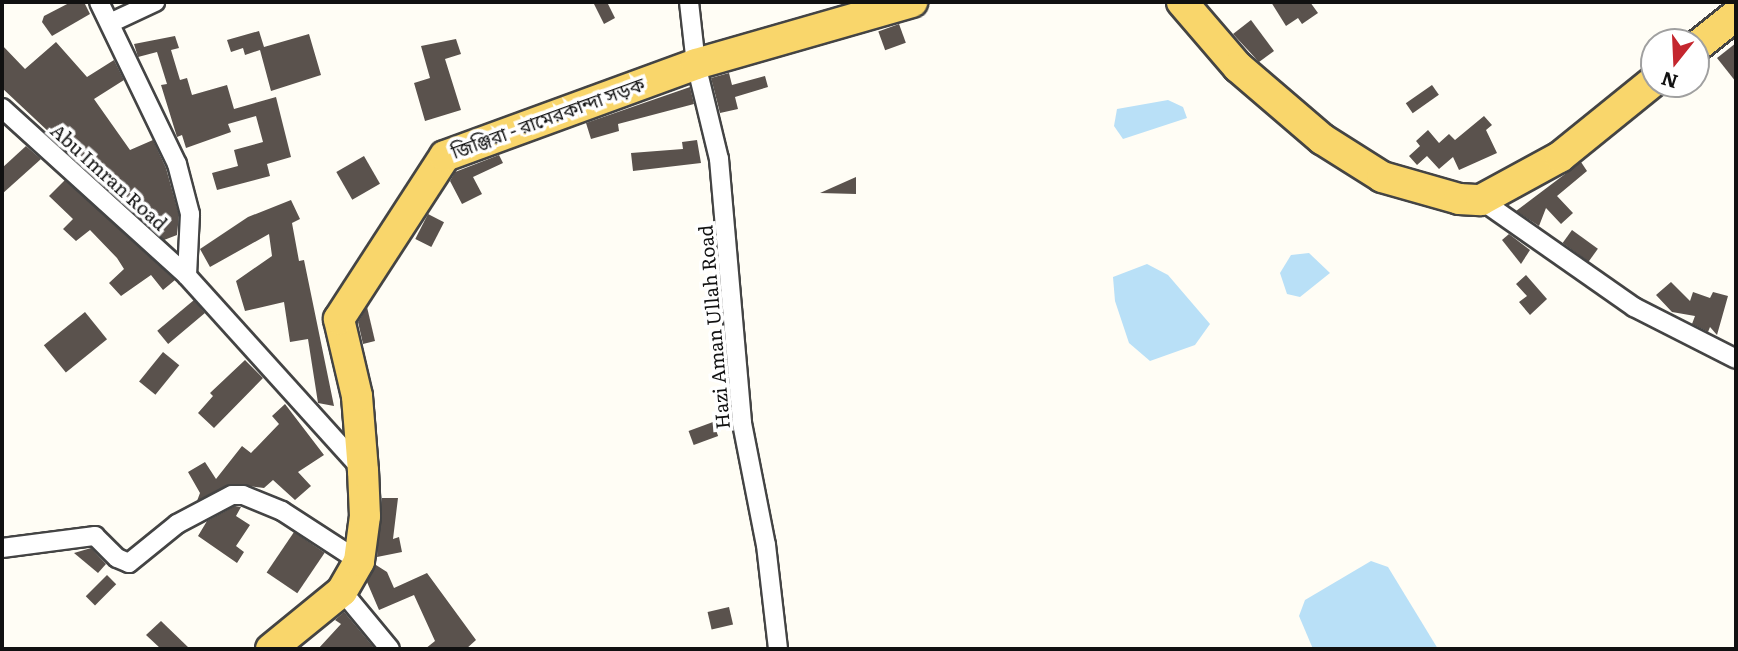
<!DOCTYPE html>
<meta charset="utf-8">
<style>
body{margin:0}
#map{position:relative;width:1738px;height:651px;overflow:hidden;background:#fffdf5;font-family:Literata,"Noto Sans Bengali",serif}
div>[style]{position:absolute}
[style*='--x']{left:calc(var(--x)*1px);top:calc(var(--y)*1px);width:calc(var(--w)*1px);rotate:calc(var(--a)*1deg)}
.water>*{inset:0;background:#b9e0f7}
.building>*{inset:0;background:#5a524d;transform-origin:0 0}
.roads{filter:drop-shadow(2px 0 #444) drop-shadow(-2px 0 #444) drop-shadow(0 2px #444) drop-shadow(0 -2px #444)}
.minor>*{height:18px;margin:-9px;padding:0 9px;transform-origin:9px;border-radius:9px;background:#fff}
.primary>*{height:30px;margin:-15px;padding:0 15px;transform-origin:15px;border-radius:15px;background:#f9d66b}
span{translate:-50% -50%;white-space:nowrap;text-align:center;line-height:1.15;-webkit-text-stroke:7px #fff;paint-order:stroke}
.street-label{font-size:19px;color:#111}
.frame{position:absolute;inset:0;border:4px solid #111;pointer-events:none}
.north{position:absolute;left:1640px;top:28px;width:70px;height:70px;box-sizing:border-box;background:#fff;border:2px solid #a0a0a0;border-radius:50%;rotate:198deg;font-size:19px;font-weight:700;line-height:28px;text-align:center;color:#111}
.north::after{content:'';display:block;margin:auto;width:24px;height:32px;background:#c4262e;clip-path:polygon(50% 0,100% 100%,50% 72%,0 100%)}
</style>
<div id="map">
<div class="water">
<div style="clip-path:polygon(1168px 100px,1183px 107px,1187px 118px,1123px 139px,1114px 126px,1117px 109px)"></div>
<div style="clip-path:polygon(1309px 253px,1330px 273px,1300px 297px,1287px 294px,1280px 273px,1291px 255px)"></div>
<div style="clip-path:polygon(1147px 264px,1168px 275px,1210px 324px,1195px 345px,1150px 361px,1129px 343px,1115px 301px,1113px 277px)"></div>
<div style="clip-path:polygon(1371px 561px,1388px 567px,1438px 649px,1313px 649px,1299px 616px,1305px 600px)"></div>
</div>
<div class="building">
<div style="clip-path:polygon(71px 2px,84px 2px,90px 14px,52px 36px,42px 22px,44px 16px)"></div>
<div style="clip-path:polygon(593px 2px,607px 2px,615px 18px,604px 24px)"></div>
<div style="clip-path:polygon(1271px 2px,1310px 2px,1318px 13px,1302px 24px,1298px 18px,1286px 26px)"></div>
<div style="clip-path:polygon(1251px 20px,1274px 51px,1259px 62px,1233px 34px)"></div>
<div style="left:899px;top:24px;width:20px;height:22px;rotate:70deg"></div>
<div style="clip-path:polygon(259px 31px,264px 47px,309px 34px,321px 75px,271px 91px,260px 50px,245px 55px,243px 48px,231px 52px,227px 40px)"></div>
<div style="clip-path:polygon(175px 36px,179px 48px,171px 50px,180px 80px,187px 78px,192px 95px,227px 85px,234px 109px,276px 97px,291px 157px,267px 164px,270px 176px,217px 190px,212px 173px,238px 166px,234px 150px,263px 142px,256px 116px,228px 124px,231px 132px,186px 148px,182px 135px,177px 137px,161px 85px,167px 84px,157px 52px,138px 57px,134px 44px)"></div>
<div style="clip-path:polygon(456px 39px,461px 54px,445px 59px,461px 110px,425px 121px,414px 83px,430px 78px,421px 46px)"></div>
<div style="clip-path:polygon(56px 42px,87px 77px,114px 60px,124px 80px,94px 99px,130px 150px,153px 140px,166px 168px,179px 215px,177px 235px,164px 240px,2px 88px,2px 45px,25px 69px)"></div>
<div style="clip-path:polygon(1736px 43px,1736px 82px,1717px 58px)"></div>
<div style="clip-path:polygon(729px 73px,732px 85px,765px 76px,768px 87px,735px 97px,738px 109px,720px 113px,711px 78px)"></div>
<div style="left:1432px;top:85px;width:12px;height:32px;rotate:55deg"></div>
<div style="clip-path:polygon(690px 87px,694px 104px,618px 124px,619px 131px,591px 139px,586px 123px)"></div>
<div style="clip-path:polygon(1484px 116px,1492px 125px,1486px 130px,1497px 153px,1459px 170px,1453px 157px,1439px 169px,1427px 156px,1417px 165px,1409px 156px,1420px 146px,1416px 141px,1428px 130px,1439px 143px,1449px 134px,1455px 140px)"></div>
<div style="clip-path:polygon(697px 140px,701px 163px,633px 171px,631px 153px,683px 149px,682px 142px)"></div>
<div style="clip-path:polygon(26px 146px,41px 159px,2px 194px,2px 168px)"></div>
<div style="clip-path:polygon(499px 155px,503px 163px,473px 177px,482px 194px,462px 204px,450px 181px,455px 172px)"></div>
<div style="left:364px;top:156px;width:32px;height:32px;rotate:60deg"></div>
<div style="clip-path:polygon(1581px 162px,1587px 171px,1557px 196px,1573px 213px,1561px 224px,1546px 208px,1539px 226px,1516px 211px)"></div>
<div style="clip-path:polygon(856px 177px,856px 194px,820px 193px)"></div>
<div style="clip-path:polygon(65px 180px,175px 280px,163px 290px,151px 275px,121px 296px,109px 283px,124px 269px,117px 258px,90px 230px,76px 241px,63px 229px,73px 219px,49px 196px)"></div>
<div style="clip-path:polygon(291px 200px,300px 219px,292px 223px,299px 261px,304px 260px,334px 406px,318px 403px,308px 339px,290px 342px,284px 302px,245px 311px,236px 281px,272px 256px,269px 234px,210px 267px,200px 249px,248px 217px)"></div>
<div style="left:428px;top:214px;width:18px;height:28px;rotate:27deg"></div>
<div style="left:1572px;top:230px;width:32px;height:16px;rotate:36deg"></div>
<div style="clip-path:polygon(1509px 234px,1530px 250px,1521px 264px,1502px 240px)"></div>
<div style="clip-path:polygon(1526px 275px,1547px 299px,1530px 315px,1519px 302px,1527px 296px,1516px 284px)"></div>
<div style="clip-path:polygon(1671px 282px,1690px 301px,1693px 292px,1710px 298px,1713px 292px,1728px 296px,1717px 335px,1710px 327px,1708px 332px,1692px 324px,1695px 316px,1672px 312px,1656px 295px)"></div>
<div style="left:194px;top:300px;width:17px;height:48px;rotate:50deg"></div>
<div style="clip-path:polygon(367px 307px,375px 341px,363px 344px,358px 322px)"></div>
<div style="left:85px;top:312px;width:35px;height:53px;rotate:51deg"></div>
<div style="left:163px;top:352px;width:21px;height:38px;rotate:39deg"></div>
<div style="clip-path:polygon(245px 360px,263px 378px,214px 428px,198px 413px,213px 396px,210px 393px)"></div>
<div style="clip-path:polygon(285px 404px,324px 455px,298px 472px,311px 486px,295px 500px,273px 480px,264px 488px,231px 484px,197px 501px,200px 493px,188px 472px,205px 462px,216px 479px,242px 446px,251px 453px,279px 424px,272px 416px)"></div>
<div style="left:713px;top:422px;width:15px;height:26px;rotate:70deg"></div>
<div style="clip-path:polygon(382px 498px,398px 498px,393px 539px,399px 537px,402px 552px,377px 557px)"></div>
<div style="clip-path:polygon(235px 506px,241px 507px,236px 516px,250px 525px,236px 546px,244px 552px,237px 563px,198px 536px,207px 521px)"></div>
<div style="left:294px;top:532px;width:37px;height:49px;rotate:34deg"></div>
<div style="clip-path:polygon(91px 548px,106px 564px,98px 573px,74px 553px)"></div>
<div style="clip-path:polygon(376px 565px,387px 572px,394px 588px,427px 573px,476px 640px,466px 649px,425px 649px,435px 641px,414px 595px,379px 610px,367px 582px)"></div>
<div style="left:107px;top:575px;width:13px;height:30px;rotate:45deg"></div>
<div style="left:729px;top:607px;width:18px;height:22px;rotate:77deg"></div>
<div style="clip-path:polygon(344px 612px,345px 613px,375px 649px,318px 649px,341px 624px,335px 620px)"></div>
<div style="clip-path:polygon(161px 621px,190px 649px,161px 649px,146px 635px)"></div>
</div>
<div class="roads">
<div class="minor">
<div style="--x:99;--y:2;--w:180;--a:64.3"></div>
<div style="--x:177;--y:164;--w:52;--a:75.4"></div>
<div style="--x:190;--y:214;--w:62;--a:92.8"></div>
<div style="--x:689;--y:2;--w:62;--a:83.6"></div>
<div style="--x:696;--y:64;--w:98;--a:76.4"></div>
<div style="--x:719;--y:159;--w:265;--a:85"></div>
<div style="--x:742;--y:423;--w:124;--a:78.9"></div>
<div style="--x:766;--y:545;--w:105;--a:83.4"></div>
<div style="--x:110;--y:23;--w:50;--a:-25"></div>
<div style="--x:2;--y:108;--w:250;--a:42.2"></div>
<div style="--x:187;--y:276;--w:261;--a:47.9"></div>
<div style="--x:1481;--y:200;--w:187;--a:35"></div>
<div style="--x:1634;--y:307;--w:114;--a:27"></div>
<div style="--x:2;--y:548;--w:94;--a:-7.4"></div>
<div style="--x:95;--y:536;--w:31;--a:45"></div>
<div style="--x:117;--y:558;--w:13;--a:23"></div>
<div style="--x:129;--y:563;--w:62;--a:-39.1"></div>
<div style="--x:177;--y:524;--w:62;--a:-27.8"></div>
<div style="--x:232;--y:495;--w:11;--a:0"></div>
<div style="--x:243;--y:495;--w:42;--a:22.3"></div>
<div style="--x:282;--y:511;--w:92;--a:33"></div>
<div style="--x:342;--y:591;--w:75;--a:50.4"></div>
</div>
<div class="primary">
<div style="--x:1182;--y:2;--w:86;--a:49.3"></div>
<div style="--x:1238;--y:67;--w:111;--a:40.6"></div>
<div style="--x:1322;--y:139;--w:71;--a:32.3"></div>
<div style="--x:1382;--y:177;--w:80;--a:15.9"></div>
<div style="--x:1459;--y:199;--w:22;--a:3"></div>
<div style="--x:1481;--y:200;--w:90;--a:-28.6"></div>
<div style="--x:1560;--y:157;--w:121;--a:-39"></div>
<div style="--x:1696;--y:47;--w:51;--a:-38.7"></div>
<div style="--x:271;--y:649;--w:92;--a:-39.2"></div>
<div style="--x:342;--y:591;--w:34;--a:-60"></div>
<div style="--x:359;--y:561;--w:45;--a:-82.4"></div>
<div style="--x:365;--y:516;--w:45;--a:-92.5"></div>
<div style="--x:363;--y:471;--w:75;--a:-94.6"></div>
<div style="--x:357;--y:396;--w:79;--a:-103.2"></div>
<div style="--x:339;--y:319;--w:194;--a:-57"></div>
<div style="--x:445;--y:156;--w:267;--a:-20.1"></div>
<div style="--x:696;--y:64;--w:225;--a:-16"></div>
</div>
</div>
<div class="street-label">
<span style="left:548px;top:118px;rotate:-20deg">জিঞ্জিরা - রামেরকান্দা সড়ক</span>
<span style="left:109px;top:177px;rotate:42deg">Abu Imran Road</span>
<span style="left:714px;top:327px;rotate:-95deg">Hazi Aman Ullah Road</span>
</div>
<div class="frame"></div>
<div class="north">N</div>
</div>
